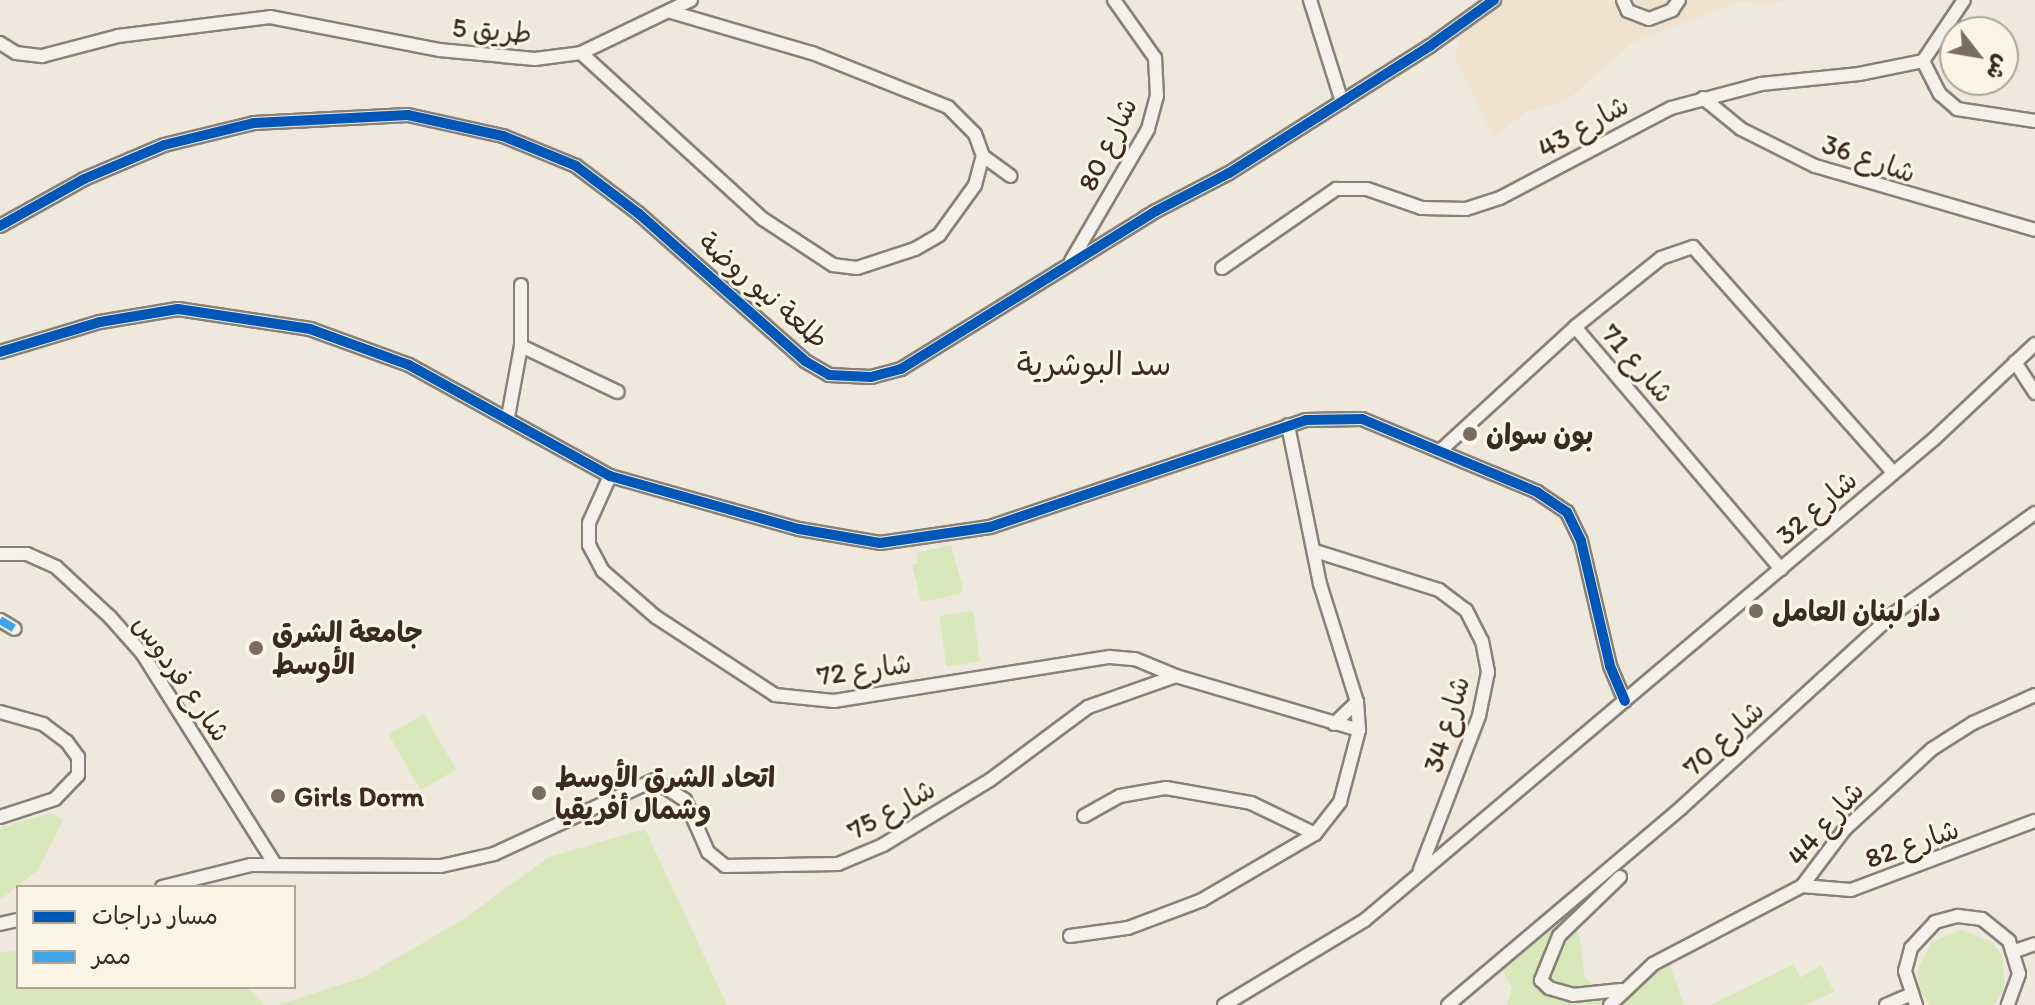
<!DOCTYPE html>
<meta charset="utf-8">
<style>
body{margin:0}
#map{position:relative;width:2035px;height:1005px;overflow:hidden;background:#efe8dd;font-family:Itim,"Playpen Sans Arabic",sans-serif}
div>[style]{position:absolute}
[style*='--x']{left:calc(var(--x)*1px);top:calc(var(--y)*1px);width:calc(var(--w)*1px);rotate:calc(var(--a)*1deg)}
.built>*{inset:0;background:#f0e2ce}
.green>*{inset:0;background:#d9e8bb;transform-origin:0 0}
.roads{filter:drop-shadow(2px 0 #878179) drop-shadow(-2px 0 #878179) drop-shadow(0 2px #878179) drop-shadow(0 -2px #878179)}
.street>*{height:12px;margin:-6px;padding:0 6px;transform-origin:6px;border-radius:6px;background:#f4f0ea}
.quiet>*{height:8px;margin-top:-4px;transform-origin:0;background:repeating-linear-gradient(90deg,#3fa3ea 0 16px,transparent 0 24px)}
.cycleway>*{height:10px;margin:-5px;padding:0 5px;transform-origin:5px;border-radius:5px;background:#0057b8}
.dots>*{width:22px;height:22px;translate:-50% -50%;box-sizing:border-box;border:4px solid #fcf5e5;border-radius:50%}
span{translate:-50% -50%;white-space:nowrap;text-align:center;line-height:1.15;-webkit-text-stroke:6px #fcf5e5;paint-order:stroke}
.street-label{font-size:28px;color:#3b2a1e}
.poi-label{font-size:28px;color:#3b2a1e;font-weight:700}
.left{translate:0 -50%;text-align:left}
.quarter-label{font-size:32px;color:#3b2a1e}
.legend{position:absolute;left:16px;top:885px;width:280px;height:104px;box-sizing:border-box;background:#fcf5e5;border:2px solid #afa495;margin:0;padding:10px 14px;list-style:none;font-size:24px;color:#3b2a1e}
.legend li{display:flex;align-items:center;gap:16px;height:40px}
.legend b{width:40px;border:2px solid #afa495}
.north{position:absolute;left:1939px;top:16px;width:80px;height:80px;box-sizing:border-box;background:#fcf5e5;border:2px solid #afa495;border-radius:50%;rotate:121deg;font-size:22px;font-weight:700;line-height:32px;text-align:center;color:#3b2a1e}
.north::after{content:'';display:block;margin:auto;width:28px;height:36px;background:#7a6c61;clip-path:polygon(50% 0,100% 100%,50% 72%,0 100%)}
</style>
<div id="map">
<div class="built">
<div style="clip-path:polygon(1506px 0,1787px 0,1766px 5px,1741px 1px,1632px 43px,1565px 102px,1526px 112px,1494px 138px,1454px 56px,1463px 32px)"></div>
</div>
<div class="green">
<div style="clip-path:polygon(951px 545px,963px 588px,960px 594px,921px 602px,912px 565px,918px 563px,916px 553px)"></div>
<div style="left:973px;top:611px;width:51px;height:34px;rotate:82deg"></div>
<div style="left:424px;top:714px;width:64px;height:41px;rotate:60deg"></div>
<div style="clip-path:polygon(51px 813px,63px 820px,38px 870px,0 900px,0 828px)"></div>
<div style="clip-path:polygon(645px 829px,727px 1005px,278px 1005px,364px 977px,462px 920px,549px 857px)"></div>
<div style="clip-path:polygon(1574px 899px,1585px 979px,1613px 994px,1667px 958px,1684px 1005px,1507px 1005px,1512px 988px,1501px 968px)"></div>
<div style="clip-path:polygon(1962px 930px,1992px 942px,2002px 955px,2005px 987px,1994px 1005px,1929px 1005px,1919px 988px,1917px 971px,1932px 942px)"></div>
<div style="clip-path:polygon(18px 950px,18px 987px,246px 987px,265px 1005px,0 1005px,0 953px)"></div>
<div style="clip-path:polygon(1794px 964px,1800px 978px,1821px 965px,1834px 992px,1805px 1005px,1711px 1005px)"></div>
</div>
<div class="roads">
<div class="street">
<div style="--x:1310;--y:0;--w:107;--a:72.6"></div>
<div style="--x:1623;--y:0;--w:12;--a:66"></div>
<div style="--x:1628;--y:11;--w:22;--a:21"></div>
<div style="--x:1649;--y:19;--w:25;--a:-21"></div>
<div style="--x:1672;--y:10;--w:12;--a:-55"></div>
<div style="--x:0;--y:43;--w:19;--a:32"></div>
<div style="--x:16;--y:53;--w:26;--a:7"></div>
<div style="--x:42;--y:56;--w:79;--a:-14.7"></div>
<div style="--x:118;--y:36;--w:153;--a:-7.1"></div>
<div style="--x:270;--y:17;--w:172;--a:11"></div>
<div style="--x:439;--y:50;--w:96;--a:5.4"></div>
<div style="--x:535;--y:59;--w:46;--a:-7.4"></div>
<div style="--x:581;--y:53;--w:122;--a:-25.7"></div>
<div style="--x:581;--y:53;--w:246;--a:42.4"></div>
<div style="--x:763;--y:219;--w:84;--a:33.3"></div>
<div style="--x:833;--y:265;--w:24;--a:7"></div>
<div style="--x:857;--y:268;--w:61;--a:-18.1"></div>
<div style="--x:915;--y:249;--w:28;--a:-30"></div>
<div style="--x:939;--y:235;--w:62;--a:-54.2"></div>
<div style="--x:975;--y:185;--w:30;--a:-75"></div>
<div style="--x:983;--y:156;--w:23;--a:-110"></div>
<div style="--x:975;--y:134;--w:38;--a:-135"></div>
<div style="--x:948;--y:107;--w:146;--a:-158.3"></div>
<div style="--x:812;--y:53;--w:147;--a:-163.8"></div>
<div style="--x:1923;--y:61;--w:37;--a:63"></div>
<div style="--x:1940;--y:94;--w:23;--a:41"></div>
<div style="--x:1957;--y:109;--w:79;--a:8.7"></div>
<div style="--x:1703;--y:98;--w:49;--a:39.2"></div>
<div style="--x:1741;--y:129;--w:83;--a:26.6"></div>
<div style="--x:1815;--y:166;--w:229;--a:16.2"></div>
<div style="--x:983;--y:156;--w:34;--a:36"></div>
<div style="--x:0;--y:226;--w:96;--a:-29.2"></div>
<div style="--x:84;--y:179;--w:87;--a:-23"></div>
<div style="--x:164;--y:145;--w:93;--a:-13.7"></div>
<div style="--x:254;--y:123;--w:154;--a:-3"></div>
<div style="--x:408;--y:115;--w:97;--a:12.5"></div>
<div style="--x:503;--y:136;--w:79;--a:22.3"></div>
<div style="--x:576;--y:166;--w:78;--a:37.2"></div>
<div style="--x:638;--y:213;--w:223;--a:41.5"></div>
<div style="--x:805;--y:361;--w:28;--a:30"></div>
<div style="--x:829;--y:375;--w:42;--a:2.7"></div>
<div style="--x:871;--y:377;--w:31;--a:-15"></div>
<div style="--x:901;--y:369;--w:300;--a:-31.8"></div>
<div style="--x:1156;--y:211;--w:82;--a:-27.5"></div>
<div style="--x:1229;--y:173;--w:238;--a:-32.3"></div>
<div style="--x:1430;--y:46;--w:79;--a:-35.7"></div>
<div style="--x:1071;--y:261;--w:153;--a:-59.7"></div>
<div style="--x:1148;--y:129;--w:34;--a:-75"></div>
<div style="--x:1157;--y:96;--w:38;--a:-93"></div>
<div style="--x:1155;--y:58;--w:71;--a:-125.3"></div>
<div style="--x:1222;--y:268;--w:139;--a:-34.7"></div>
<div style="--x:1336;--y:189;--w:31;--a:0"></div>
<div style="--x:1367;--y:189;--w:58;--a:19.1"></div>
<div style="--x:1422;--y:208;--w:44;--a:1.3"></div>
<div style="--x:1466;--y:209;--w:36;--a:-18"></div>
<div style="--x:1500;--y:198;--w:193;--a:-27.8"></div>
<div style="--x:1671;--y:108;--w:93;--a:-14.9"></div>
<div style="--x:1761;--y:84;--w:99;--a:-5.8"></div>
<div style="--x:1859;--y:74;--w:65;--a:-11.5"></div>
<div style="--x:1923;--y:61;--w:73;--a:-56.1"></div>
<div style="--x:1575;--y:327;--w:318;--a:49.6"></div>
<div style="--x:521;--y:346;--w:107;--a:25.4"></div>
<div style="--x:0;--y:352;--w:104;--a:-16.7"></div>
<div style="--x:100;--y:322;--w:79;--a:-9.5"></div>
<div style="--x:178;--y:309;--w:134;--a:8.6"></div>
<div style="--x:310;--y:329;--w:105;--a:20"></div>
<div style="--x:409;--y:365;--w:230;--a:28.9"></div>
<div style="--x:610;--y:476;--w:196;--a:15.7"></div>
<div style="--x:799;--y:529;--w:82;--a:9.8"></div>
<div style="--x:880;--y:543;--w:111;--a:-8.3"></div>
<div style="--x:990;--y:527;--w:334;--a:-18.7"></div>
<div style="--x:1306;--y:420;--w:56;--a:-1"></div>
<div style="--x:1362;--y:419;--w:190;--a:22.6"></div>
<div style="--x:1537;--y:492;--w:36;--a:34"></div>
<div style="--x:1567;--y:512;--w:32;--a:64"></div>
<div style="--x:1581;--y:541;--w:128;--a:76.9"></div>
<div style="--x:1610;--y:666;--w:38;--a:67"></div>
<div style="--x:2015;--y:362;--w:37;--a:57"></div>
<div style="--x:508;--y:417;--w:72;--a:-79.6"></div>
<div style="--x:521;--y:346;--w:61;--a:-90"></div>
<div style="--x:1441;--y:450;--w:182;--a:-42.5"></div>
<div style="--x:1575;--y:327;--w:110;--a:-38.7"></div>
<div style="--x:1661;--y:258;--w:34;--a:-19"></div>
<div style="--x:1693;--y:247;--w:300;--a:48.4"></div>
<div style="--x:610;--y:476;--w:51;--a:114.1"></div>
<div style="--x:589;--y:523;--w:22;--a:90"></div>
<div style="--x:589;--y:545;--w:30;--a:62"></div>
<div style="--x:603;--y:571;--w:70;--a:41"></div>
<div style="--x:656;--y:617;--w:142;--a:33.2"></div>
<div style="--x:775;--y:695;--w:59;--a:5.8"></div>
<div style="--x:834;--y:701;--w:279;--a:-9.1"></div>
<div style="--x:1110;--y:657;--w:25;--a:5"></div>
<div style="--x:1135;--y:659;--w:44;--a:22.5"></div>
<div style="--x:1315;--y:551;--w:130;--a:17.5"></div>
<div style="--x:1439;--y:590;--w:34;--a:37"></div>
<div style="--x:1466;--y:610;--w:35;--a:63"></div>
<div style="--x:1482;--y:641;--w:32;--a:79"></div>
<div style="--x:1488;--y:672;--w:45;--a:101.6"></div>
<div style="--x:1479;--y:716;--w:165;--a:111"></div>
<div style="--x:0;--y:554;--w:27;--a:0"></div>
<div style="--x:27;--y:554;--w:32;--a:24"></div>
<div style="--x:56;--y:567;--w:74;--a:42.8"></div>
<div style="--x:110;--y:617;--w:48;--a:48.4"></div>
<div style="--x:142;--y:653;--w:249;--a:57.8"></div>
<div style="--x:0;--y:620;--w:17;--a:31"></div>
<div style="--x:0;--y:712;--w:45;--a:15.6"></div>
<div style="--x:43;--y:724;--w:30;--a:37"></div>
<div style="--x:67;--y:742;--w:19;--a:54"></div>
<div style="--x:78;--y:757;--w:18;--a:90"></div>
<div style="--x:78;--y:775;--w:33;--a:134"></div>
<div style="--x:55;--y:799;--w:58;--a:161.9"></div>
<div style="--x:1334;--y:724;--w:32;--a:-44"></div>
<div style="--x:1084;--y:816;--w:41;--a:-29.1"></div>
<div style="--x:1120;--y:796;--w:47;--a:-9.9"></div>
<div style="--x:1166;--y:788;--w:86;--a:10"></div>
<div style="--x:1251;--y:803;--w:71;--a:25.8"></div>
<div style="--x:1620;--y:877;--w:85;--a:136"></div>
<div style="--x:1559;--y:936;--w:48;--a:112.2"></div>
<div style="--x:1541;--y:980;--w:11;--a:45"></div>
<div style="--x:1549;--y:988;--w:25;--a:16"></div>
<div style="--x:1573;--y:995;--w:48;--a:-5.9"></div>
<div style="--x:1802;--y:886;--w:49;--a:4.7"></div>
<div style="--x:1851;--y:890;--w:197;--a:-20.6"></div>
<div style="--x:162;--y:887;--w:92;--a:-13.9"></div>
<div style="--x:251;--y:865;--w:190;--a:0.3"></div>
<div style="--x:441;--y:866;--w:54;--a:-12.8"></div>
<div style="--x:494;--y:854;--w:176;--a:-24.8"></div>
<div style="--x:654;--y:780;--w:37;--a:33"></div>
<div style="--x:685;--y:800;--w:57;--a:66.1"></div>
<div style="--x:708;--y:852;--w:22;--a:39"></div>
<div style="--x:725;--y:866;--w:113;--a:-1"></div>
<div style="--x:838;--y:864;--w:49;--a:-22.9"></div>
<div style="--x:883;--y:845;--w:125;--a:-31.3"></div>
<div style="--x:990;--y:780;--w:122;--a:-36.7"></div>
<div style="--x:1088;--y:707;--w:93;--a:-19.4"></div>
<div style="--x:1176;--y:676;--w:191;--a:16.4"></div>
<div style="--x:0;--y:924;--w:18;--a:-13"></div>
<div style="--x:1070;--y:936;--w:59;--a:-7.9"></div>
<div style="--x:1128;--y:928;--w:79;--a:-20.7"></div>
<div style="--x:1202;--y:900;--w:131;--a:-30.3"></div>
<div style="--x:1315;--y:834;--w:41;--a:-52"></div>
<div style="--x:1340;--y:802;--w:74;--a:-75.2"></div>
<div style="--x:1359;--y:730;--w:28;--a:-94"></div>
<div style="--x:1357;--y:702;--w:124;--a:-107.4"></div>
<div style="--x:1320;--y:584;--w:162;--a:-101.4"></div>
<div style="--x:2015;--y:951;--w:21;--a:-19"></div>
<div style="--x:1224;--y:1005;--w:165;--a:-31.1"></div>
<div style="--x:1365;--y:920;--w:745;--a:-40.21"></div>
<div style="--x:1934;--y:439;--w:139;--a:-43.2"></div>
<div style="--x:1448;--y:1005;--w:305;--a:-40.2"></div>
<div style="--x:1681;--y:808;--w:286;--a:-42.4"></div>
<div style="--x:1892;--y:615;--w:176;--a:-35.5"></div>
<div style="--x:1610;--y:1005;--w:59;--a:-43.6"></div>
<div style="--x:1653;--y:964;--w:168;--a:-27.6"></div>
<div style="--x:1802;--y:886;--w:71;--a:-53"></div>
<div style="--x:1845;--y:829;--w:118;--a:-42.6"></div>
<div style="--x:1932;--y:749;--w:49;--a:-32.4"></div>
<div style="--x:1973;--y:723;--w:68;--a:-24.3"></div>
<div style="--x:1886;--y:1005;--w:26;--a:-23"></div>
<div style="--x:1916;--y:1005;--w:36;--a:-108"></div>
<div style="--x:1905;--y:971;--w:24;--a:-75"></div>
<div style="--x:1911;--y:948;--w:35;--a:-47"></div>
<div style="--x:1935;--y:922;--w:24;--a:-15"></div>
<div style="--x:1958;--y:916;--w:24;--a:7"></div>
<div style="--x:1982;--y:919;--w:35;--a:39"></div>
<div style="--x:2009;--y:941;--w:34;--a:73"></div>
<div style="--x:2019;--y:974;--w:33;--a:110"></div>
</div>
</div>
<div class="quiet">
<div style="--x:0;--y:620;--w:17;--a:31"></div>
</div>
<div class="cycleway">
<div style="--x:0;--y:226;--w:96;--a:-29.2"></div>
<div style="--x:84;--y:179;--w:87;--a:-23"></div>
<div style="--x:164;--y:145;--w:93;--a:-13.7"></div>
<div style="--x:254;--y:123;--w:154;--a:-3"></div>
<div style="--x:408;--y:115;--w:97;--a:12.5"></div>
<div style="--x:503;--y:136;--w:79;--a:22.3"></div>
<div style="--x:576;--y:166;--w:78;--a:37.2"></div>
<div style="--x:638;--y:213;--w:223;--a:41.5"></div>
<div style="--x:805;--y:361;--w:28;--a:30"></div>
<div style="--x:829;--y:375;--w:42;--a:2.7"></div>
<div style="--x:871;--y:377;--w:31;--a:-15"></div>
<div style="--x:901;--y:369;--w:300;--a:-31.8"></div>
<div style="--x:1156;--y:211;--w:82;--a:-27.5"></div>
<div style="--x:1229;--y:173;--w:238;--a:-32.3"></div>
<div style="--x:1430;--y:46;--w:79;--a:-35.7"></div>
<div style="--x:0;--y:352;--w:104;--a:-16.7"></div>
<div style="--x:100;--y:322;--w:79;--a:-9.5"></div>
<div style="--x:178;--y:309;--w:134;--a:8.6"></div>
<div style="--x:310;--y:329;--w:105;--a:20"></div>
<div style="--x:409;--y:365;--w:230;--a:28.9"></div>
<div style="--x:610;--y:476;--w:196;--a:15.7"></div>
<div style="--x:799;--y:529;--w:82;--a:9.8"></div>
<div style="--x:880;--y:543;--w:111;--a:-8.3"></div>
<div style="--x:990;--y:527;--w:334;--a:-18.7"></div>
<div style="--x:1306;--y:420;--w:56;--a:-1"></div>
<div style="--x:1362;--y:419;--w:190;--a:22.6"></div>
<div style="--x:1537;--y:492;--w:36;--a:34"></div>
<div style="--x:1567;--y:512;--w:32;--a:64"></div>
<div style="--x:1581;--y:541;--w:128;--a:76.9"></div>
<div style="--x:1610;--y:666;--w:38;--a:67"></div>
</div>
<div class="dots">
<div style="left:1470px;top:434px;background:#7a6c61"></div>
<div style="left:1756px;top:611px;background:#7a6c61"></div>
<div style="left:256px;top:648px;background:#7a6c61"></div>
<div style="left:539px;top:793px;background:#7a6c61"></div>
<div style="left:278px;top:796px;background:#7a6c61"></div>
</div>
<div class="street-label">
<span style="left:492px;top:30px;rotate:5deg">طريق 5</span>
<span style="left:1583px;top:126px;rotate:-29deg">شارع 43</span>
<span style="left:1107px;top:144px;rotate:-64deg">شارع 80</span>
<span style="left:1869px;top:158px;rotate:19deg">شارع 36</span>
<span style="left:764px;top:290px;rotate:41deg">طلعة نيو روضة</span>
<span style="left:1638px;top:363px;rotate:49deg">شارع 71</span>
<span style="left:1816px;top:507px;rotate:-41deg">شارع 32</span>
<span style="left:864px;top:669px;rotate:-8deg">شارع 72</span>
<span style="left:182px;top:678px;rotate:55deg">شارع فردوس</span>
<span style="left:1446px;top:724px;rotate:-73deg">شارع 34</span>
<span style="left:1723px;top:738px;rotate:-42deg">شارع 70</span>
<span style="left:891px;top:809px;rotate:-29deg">شارع 75</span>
<span style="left:1825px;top:823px;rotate:-49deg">شارع 44</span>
<span style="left:1912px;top:843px;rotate:-19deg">شارع 82</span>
</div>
<div class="poi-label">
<span class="left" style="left:1486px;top:434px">بون سوان</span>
<span class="left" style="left:1772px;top:611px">دار لبنان العامل</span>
<span class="left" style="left:272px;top:648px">جامعة الشرق<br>الأوسط</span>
<span class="left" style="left:555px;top:793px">اتحاد الشرق الأوسط<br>وشمال أفريقيا</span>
<span class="left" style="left:294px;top:796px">Girls Dorm</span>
</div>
<div class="quarter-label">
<span style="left:1094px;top:364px">سد البوشرية</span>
</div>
<ul class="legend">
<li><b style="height:10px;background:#0057b8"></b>مسار دراجات</li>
<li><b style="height:10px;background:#3fa3ea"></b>ممر</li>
</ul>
<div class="north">ش</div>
</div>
